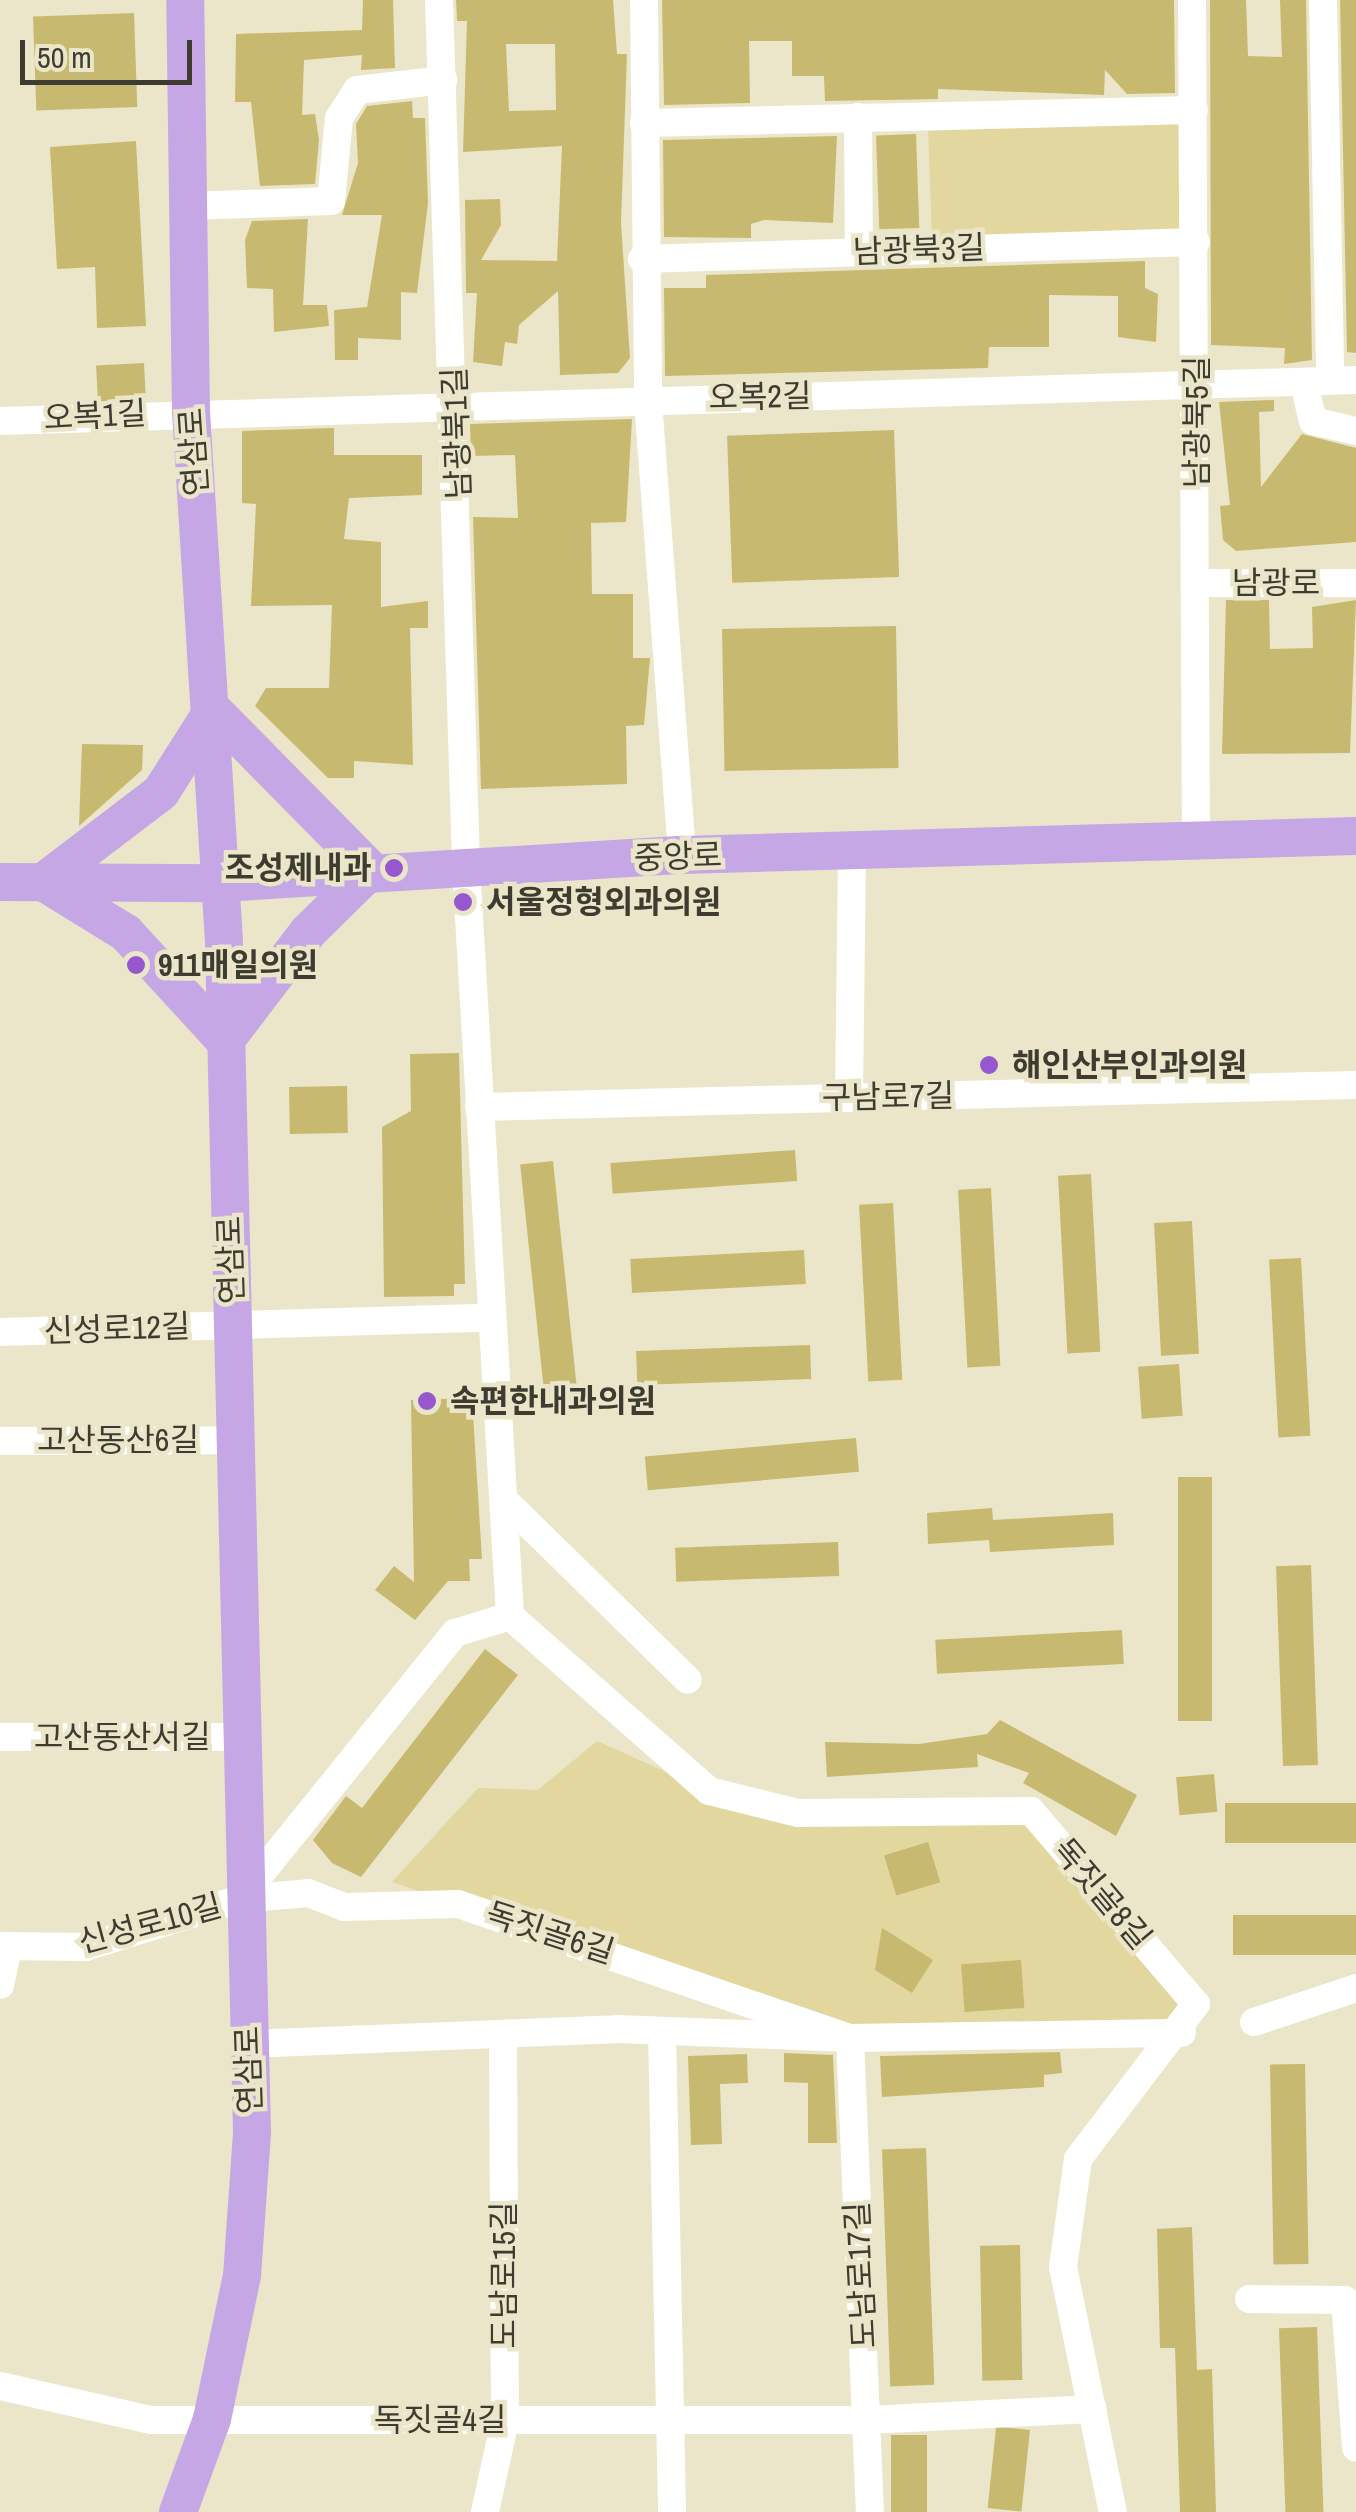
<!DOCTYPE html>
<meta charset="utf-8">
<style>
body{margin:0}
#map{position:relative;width:1356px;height:2512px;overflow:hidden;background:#ebe6c9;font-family:"Archivo Narrow","Noto Sans KR",sans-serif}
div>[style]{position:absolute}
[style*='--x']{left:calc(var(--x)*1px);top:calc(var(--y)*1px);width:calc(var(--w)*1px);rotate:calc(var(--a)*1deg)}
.green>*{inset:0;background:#e2d79e;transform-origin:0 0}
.building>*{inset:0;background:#c8b970;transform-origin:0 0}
.minor>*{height:28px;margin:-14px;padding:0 14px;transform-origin:14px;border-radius:14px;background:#fff}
.major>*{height:38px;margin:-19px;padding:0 19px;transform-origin:19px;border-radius:19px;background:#c6a7e5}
.dots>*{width:28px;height:28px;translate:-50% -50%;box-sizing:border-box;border:5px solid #ebe6c9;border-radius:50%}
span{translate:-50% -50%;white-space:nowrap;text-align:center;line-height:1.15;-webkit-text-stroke:9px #ebe6c9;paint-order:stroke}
.street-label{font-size:32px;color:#3e3c31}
.poi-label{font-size:32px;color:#3e3c31;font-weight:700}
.right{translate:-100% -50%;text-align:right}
.left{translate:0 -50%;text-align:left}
.scale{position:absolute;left:20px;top:40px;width:172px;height:45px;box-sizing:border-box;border:5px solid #3e3c31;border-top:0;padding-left:12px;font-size:30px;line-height:35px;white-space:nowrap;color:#3e3c31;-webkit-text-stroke:8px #ebe6c9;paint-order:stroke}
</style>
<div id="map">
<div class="green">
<div style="left:1184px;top:122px;width:112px;height:256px;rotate:88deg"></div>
<div style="clip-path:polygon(597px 1741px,709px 1791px,798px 1813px,1031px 1811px,1196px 2004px,1182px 2033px,850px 2038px,392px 1882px,478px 1788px,538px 1790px)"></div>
</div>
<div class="building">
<div style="clip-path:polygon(363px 0,393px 0,395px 68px,361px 70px,362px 55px,304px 60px,302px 115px,315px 114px,319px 140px,315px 184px,260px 186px,251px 102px,235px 102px,236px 34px,362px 30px)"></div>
<div style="clip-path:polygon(evenodd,456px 0,613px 0,617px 54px,627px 54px,621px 223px,630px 358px,618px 373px,560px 375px,558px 291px,519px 325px,517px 344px,505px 342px,502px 366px,473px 362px,477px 293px,466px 293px,465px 200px,500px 199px,501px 225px,481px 260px,557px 261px,562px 146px,463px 152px,467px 21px,457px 21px,456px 0,506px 44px,555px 44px,556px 110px,509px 111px,506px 44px)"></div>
<div style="clip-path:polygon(662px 0,1174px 0,1175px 93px,1127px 94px,1105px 70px,1104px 95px,938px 89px,938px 99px,825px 101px,824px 76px,792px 76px,792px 41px,749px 41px,750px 103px,664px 105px)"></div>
<div style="clip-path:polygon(1210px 0,1246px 0,1248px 56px,1282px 57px,1280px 0,1306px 0,1312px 360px,1284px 364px,1285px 348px,1211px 345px)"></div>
<div style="clip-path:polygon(1340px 0,1356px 0,1356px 353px,1347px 352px)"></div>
<div style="left:134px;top:13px;width:94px;height:101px;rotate:88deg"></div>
<div style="clip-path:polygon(412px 101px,413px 118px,425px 118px,428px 203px,417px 293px,401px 292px,401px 340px,358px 338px,358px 360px,335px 360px,334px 310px,367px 307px,382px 215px,342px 215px,358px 163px,356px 124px,367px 106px)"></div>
<div style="left:916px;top:134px;width:94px;height:40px;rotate:88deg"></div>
<div style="clip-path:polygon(837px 136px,833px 223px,764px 220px,751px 224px,751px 238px,664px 237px,663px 140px)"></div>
<div style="clip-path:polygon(136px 141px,146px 326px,97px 328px,95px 267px,57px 269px,50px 147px)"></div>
<div style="clip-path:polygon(308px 219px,303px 305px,327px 305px,329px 326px,274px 332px,273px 289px,247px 288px,245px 240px,252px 221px)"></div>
<div style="clip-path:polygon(1145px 261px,1145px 288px,1158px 294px,1156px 342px,1118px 337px,1118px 296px,1049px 295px,1049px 347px,989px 347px,988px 368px,665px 376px,664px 288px,706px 288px,706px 275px)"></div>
<div style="left:144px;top:363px;width:36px;height:48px;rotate:87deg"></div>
<div style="clip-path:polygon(1274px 400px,1274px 411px,1259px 412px,1261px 487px,1302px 434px,1356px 448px,1356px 542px,1236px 551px,1223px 540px,1220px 506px,1230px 505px,1219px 402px)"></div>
<div style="clip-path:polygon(632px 419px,626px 522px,591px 523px,592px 594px,633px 594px,633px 658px,650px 658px,644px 725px,626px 726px,627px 784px,481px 789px,473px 517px,518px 518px,515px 455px,471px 456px,470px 424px)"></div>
<div style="clip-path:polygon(334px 428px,334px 455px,422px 455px,422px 495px,349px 498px,344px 539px,381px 542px,381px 607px,428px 601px,428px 628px,410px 628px,413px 765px,354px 761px,354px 778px,328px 778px,255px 706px,266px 688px,329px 688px,332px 605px,251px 606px,256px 504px,242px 503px,242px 431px)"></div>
<div style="left:894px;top:430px;width:147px;height:167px;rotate:88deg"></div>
<div style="clip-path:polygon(1226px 600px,1269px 600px,1270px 649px,1313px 648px,1312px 607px,1356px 600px,1350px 753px,1222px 754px)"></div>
<div style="left:896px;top:626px;width:142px;height:174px;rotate:89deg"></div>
<div style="clip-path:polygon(82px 744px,143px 745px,142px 770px,79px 826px)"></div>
<div style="clip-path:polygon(459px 1053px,465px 1284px,454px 1284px,454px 1296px,384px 1297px,382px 1127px,411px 1111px,410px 1054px)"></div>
<div style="left:347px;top:1086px;width:47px;height:58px;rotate:89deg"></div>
<div style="left:795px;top:1150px;width:31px;height:185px;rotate:86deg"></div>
<div style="left:553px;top:1161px;width:240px;height:33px;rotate:84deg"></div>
<div style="left:1091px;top:1174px;width:178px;height:33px;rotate:87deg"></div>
<div style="left:991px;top:1188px;width:178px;height:33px;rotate:87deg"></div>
<div style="left:893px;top:1203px;width:177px;height:34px;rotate:87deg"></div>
<div style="left:1192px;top:1221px;width:133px;height:38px;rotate:87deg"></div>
<div style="left:804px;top:1250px;width:34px;height:174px;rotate:87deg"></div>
<div style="left:1301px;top:1258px;width:178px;height:32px;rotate:87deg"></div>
<div style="left:810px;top:1345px;width:34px;height:174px;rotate:88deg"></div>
<div style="left:1179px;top:1364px;width:52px;height:41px;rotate:86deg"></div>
<div style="clip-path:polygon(472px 1398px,482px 1559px,469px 1559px,470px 1581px,448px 1581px,415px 1620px,375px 1590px,394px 1566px,414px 1582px,411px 1400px)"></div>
<div style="left:856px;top:1438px;width:34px;height:212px;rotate:85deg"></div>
<div style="left:1212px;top:1477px;width:244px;height:34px;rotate:90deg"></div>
<div style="clip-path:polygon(992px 1508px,993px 1520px,1113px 1513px,1114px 1545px,990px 1552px,989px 1540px,928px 1544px,927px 1513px)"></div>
<div style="left:838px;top:1542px;width:34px;height:163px;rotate:88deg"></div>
<div style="left:1311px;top:1565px;width:200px;height:35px;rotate:88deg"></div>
<div style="left:1122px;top:1630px;width:34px;height:187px;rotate:87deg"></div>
<div style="clip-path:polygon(485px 1649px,518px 1675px,361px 1877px,332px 1863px,313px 1840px,346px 1796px,362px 1808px)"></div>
<div style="clip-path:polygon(1000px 1720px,1137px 1795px,1116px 1836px,1023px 1783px,1029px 1773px,977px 1754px,978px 1767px,827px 1777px,825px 1742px,919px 1744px,987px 1734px)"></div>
<div style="left:1214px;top:1774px;width:38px;height:38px;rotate:85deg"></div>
<div style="left:1356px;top:1803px;width:40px;height:131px;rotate:90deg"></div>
<div style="left:928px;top:1842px;width:42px;height:46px;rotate:73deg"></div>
<div style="left:1356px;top:1915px;width:40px;height:123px;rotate:90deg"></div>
<div style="clip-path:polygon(882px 1928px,933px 1960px,912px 1993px,875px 1970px)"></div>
<div style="left:1021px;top:1960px;width:48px;height:60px;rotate:86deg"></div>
<div style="clip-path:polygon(1060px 2052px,1062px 2073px,1044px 2075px,1044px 2087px,882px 2097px,880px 2056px)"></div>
<div style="clip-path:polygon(784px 2053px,833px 2055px,837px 2143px,808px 2143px,808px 2083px,784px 2082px)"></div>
<div style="clip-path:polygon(747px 2054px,748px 2083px,720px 2084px,722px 2144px,691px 2145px,688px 2056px)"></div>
<div style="left:1305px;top:2064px;width:200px;height:35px;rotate:89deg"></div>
<div style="left:926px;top:2148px;width:237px;height:44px;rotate:88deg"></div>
<div style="clip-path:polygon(1192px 2227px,1197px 2370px,1212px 2369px,1216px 2512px,1180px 2512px,1175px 2348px,1160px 2348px,1157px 2229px)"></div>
<div style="left:1020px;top:2245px;width:135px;height:40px;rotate:89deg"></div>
<div style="left:1317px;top:2327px;width:185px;height:38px;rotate:88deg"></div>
<div style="left:1030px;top:2430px;width:82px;height:34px;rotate:96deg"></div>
<div style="left:927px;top:2435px;width:77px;height:36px;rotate:90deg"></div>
</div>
<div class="minor">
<div style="--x:439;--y:0;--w:866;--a:88.21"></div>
<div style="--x:466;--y:866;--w:751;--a:86.64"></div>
<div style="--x:644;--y:0;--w:401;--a:89.4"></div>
<div style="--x:648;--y:401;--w:455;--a:85.7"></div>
<div style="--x:1192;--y:0;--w:843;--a:89.73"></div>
<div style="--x:1323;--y:0;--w:381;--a:88.9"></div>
<div style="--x:858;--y:117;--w:134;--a:89.6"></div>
<div style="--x:644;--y:123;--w:550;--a:-1.35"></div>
<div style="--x:188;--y:206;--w:143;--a:-2"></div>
<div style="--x:331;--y:201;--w:83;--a:-84.5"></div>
<div style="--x:339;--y:118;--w:33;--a:-57"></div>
<div style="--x:357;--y:90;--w:87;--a:-6.6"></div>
<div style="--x:642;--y:259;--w:554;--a:-1.76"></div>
<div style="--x:1304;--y:383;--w:39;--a:77"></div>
<div style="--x:1313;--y:421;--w:44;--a:13.1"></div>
<div style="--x:0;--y:421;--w:1357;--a:-1.73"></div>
<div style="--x:1196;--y:583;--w:160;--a:0"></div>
<div style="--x:849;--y:1098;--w:248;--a:-89.3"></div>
<div style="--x:479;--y:1107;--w:877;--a:-1.44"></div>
<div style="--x:0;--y:1332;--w:492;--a:-1.7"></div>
<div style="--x:0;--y:1441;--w:236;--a:-0.2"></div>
<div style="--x:504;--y:1500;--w:257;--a:44.4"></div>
<div style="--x:0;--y:1737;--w:243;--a:0"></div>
<div style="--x:241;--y:1898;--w:341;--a:-51.1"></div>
<div style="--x:455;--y:1633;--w:58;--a:-17.2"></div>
<div style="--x:510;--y:1616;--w:265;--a:41.3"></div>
<div style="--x:709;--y:1791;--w:92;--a:13.9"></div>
<div style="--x:798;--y:1813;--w:233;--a:-0.5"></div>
<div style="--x:1031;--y:1811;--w:254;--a:49.5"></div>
<div style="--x:1196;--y:2004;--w:195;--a:127.3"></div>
<div style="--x:1078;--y:2159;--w:109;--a:97.9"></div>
<div style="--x:1063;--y:2267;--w:250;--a:78.5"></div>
<div style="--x:0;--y:1946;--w:86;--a:0.7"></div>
<div style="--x:86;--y:1947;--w:161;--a:-17.3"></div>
<div style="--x:240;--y:1899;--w:68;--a:-5"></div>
<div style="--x:308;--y:1893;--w:39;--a:21"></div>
<div style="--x:344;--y:1907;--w:114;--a:-1.5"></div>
<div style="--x:458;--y:1904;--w:414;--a:18.9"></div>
<div style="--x:850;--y:2038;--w:474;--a:87.6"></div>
<div style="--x:0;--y:1985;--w:39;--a:-78"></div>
<div style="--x:1254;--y:2022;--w:108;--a:-18.4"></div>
<div style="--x:662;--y:2031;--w:481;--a:88.8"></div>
<div style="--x:249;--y:2044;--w:368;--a:-2.3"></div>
<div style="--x:617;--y:2029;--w:233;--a:2.2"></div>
<div style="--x:850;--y:2038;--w:332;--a:-0.9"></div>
<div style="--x:1249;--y:2299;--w:96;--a:0.6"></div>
<div style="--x:1345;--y:2300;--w:148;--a:85.7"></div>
<div style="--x:0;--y:2386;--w:155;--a:12.7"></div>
<div style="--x:151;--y:2420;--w:716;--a:0"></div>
<div style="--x:867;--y:2420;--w:226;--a:-2.8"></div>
<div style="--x:485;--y:2512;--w:94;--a:-77.7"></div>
<div style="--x:505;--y:2420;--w:384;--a:-90.3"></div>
</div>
<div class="major">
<div style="--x:213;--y:710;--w:225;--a:45.4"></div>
<div style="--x:371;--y:870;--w:88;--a:135.5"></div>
<div style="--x:308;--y:932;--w:137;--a:127.3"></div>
<div style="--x:225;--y:1041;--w:147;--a:-132.5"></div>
<div style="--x:126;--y:933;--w:97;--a:-148.4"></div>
<div style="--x:43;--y:882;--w:148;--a:-37.3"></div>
<div style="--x:161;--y:792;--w:97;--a:-57.6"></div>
<div style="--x:0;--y:882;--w:221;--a:0.3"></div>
<div style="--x:221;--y:883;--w:462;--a:-3.5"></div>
<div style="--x:682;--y:855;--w:674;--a:-1.61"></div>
<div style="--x:178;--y:2512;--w:99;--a:-69.9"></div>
<div style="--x:212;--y:2419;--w:146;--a:-78.2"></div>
<div style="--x:242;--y:2276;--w:144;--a:-86"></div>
<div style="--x:252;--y:2132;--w:1190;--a:-91.35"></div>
<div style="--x:224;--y:942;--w:531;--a:-93.56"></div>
<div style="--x:191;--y:412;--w:412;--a:-90.8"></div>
</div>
<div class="dots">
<div style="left:394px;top:868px;background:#9658ce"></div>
<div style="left:463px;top:902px;background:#9658ce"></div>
<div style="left:136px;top:965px;background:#9658ce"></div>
<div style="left:989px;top:1065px;background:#9658ce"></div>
<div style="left:427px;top:1401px;background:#9658ce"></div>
</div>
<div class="street-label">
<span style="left:919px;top:250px;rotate:-2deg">남광북3길</span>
<span style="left:760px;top:397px;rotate:-1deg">오복2길</span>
<span style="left:95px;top:416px;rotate:-3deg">오복1길</span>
<span style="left:1197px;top:422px;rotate:-90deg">남광북5길</span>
<span style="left:457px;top:433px;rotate:-92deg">남광북1길</span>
<span style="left:194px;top:452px;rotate:-94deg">연삼로</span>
<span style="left:1276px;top:583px">남광로</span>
<span style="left:678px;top:857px;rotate:-2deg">중앙로</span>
<span style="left:888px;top:1097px;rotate:-1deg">구남로7길</span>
<span style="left:231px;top:1260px;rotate:-92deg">연삼로</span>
<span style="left:117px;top:1329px;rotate:-2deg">신성로12길</span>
<span style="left:118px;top:1440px">고산동산6길</span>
<span style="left:122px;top:1737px">고산동산서길</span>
<span style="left:1102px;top:1894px;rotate:50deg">독짓골8길</span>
<span style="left:150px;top:1924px;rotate:-15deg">신성로10길</span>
<span style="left:550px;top:1933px;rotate:18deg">독짓골6길</span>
<span style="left:249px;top:2070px;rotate:-92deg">연삼로</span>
<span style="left:504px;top:2275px;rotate:-90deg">도남로15길</span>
<span style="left:861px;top:2275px;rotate:-93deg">도남로17길</span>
<span style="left:440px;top:2420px">독짓골4길</span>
</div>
<div class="poi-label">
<span class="right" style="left:372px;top:868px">조성제내과</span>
<span class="left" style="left:486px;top:902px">서울정형외과의원</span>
<span class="left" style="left:158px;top:965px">911매일의원</span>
<span class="left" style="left:1012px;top:1065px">해인산부인과의원</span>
<span class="left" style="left:450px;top:1401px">속편한내과의원</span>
</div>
<div class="scale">50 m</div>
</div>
